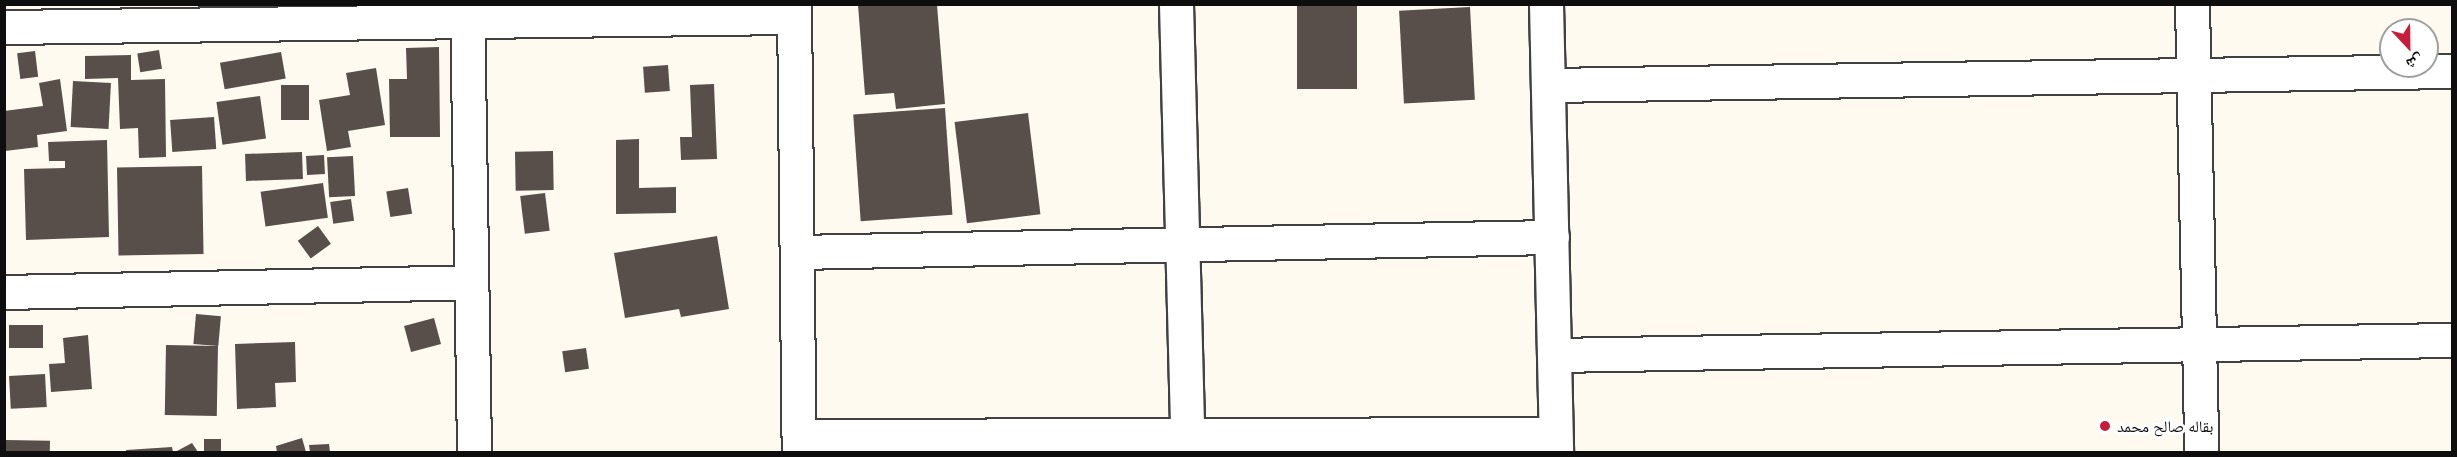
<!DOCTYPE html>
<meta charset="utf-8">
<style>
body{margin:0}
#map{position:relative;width:2457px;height:457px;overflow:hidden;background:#fffaf0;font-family:Lora,"Noto Naskh Arabic",serif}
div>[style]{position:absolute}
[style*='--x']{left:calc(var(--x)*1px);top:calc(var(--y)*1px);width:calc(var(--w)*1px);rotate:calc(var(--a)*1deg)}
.building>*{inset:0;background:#584e4a;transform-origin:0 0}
.roads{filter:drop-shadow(2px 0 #414141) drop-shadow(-2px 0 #414141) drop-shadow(0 2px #414141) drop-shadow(0 -2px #414141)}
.street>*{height:33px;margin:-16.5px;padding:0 16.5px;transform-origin:16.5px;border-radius:16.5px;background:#fff}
.dots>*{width:16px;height:16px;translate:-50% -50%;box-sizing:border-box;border:3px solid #fff;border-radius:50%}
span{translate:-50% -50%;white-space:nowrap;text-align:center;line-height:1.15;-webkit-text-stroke:6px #fff;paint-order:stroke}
.poi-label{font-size:16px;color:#0e0e0e}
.left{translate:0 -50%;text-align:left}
.frame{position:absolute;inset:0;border:6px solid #0e0e0e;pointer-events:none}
.north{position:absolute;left:2379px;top:18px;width:60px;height:60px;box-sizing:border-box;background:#fff;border:2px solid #9f9f9f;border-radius:50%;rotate:158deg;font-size:16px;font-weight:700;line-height:24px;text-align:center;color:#0e0e0e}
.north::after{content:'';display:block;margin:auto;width:21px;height:27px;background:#c81c3b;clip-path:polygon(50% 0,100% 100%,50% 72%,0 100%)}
</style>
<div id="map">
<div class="building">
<div style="left:1297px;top:4px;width:60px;height:85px"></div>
<div style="clip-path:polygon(858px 5px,937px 5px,945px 104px,896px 109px,894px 93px,865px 95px)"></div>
<div style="left:1470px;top:7px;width:93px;height:71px;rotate:87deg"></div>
<div style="clip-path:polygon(439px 47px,440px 137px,390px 137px,389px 79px,407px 79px,406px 48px)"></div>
<div style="left:159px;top:50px;width:19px;height:22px;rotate:81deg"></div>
<div style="left:35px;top:51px;width:26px;height:18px;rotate:83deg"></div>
<div style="left:281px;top:52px;width:27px;height:62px;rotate:80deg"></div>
<div style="clip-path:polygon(131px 55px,131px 80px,165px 79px,166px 157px,139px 158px,138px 128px,120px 129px,118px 78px,85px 79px,85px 56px)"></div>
<div style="left:668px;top:65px;width:26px;height:25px;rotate:86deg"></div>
<div style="clip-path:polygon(376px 68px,385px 125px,348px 131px,351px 147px,327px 151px,319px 100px,350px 95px,346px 73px)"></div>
<div style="clip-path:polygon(60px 79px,67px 131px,37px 135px,38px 147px,5px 151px,4px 111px,43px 106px,39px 83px)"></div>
<div style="left:73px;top:81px;width:38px;height:46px;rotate:3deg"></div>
<div style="clip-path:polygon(714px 84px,717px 159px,681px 160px,680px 137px,692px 137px,690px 85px)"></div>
<div style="left:281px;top:85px;width:28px;height:35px"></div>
<div style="left:260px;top:96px;width:43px;height:44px;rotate:82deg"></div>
<div style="left:945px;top:108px;width:107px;height:92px;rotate:86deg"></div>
<div style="left:1028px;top:113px;width:102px;height:74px;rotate:83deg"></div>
<div style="left:214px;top:117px;width:32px;height:44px;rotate:86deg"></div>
<div style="clip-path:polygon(639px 139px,639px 188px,676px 187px,676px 213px,616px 214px,616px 140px)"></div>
<div style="clip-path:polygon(107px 140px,109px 237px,26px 240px,24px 169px,65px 168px,65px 161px,49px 161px,48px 142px)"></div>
<div style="left:553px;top:151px;width:39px;height:38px;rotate:89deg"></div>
<div style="left:302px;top:152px;width:27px;height:57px;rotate:88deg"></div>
<div style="left:324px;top:155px;width:19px;height:18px;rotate:87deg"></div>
<div style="left:353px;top:156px;width:40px;height:26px;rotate:87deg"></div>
<div style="left:202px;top:166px;width:88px;height:85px;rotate:89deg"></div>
<div style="left:323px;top:183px;width:35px;height:63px;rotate:82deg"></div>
<div style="left:408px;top:188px;width:26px;height:22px;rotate:81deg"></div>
<div style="left:545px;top:193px;width:38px;height:25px;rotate:83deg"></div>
<div style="left:351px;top:199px;width:22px;height:21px;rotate:82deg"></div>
<div style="left:318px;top:226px;width:22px;height:25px;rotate:54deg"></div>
<div style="clip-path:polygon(717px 236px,729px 309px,681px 317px,679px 309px,625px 318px,614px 253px)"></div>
<div style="left:196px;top:314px;width:25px;height:30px;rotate:5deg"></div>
<div style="left:434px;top:318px;width:27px;height:31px;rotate:75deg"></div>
<div style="left:43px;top:325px;width:23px;height:34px;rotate:90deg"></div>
<div style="clip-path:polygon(88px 335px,92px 389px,51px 392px,49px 364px,65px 363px,63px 338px)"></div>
<div style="clip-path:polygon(295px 342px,296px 382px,275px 383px,276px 407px,237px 409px,235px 344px)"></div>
<div style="left:166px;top:345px;width:52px;height:70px;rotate:1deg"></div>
<div style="left:586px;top:348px;width:21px;height:24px;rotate:82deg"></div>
<div style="left:45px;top:374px;width:33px;height:36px;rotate:87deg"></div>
<div style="clip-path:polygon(302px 438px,306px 452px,277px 452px,276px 446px)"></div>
<div style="left:204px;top:439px;width:17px;height:13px"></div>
<div style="left:5px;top:440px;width:45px;height:12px;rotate:1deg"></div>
<div style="clip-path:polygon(192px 443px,198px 452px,175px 452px)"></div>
<div style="clip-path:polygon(329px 444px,330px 452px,310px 452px,309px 445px)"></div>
<div style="clip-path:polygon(172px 447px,173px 452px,126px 452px,126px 450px)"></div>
</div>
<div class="roads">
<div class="street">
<div style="--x:467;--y:4;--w:448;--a:89.1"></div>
<div style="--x:794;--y:4;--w:448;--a:89.4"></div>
<div style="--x:1176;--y:4;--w:448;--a:88.5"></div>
<div style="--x:1546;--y:4;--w:448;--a:88.7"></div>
<div style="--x:2192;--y:4;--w:448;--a:88.8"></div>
<div style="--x:4;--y:27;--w:790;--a:-0.73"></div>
<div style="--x:1549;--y:85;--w:903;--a:-0.89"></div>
<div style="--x:797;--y:252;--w:755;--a:-1.14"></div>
<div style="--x:4;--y:292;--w:467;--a:-1.2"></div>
<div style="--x:1554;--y:355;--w:898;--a:-0.96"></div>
<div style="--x:799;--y:436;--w:756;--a:-0.15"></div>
</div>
</div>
<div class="dots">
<div style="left:2105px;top:426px;background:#c81c3b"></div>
</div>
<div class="poi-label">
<span class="left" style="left:2117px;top:426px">بقاله صالح محمد</span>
</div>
<div class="frame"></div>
<div class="north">ش</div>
</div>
